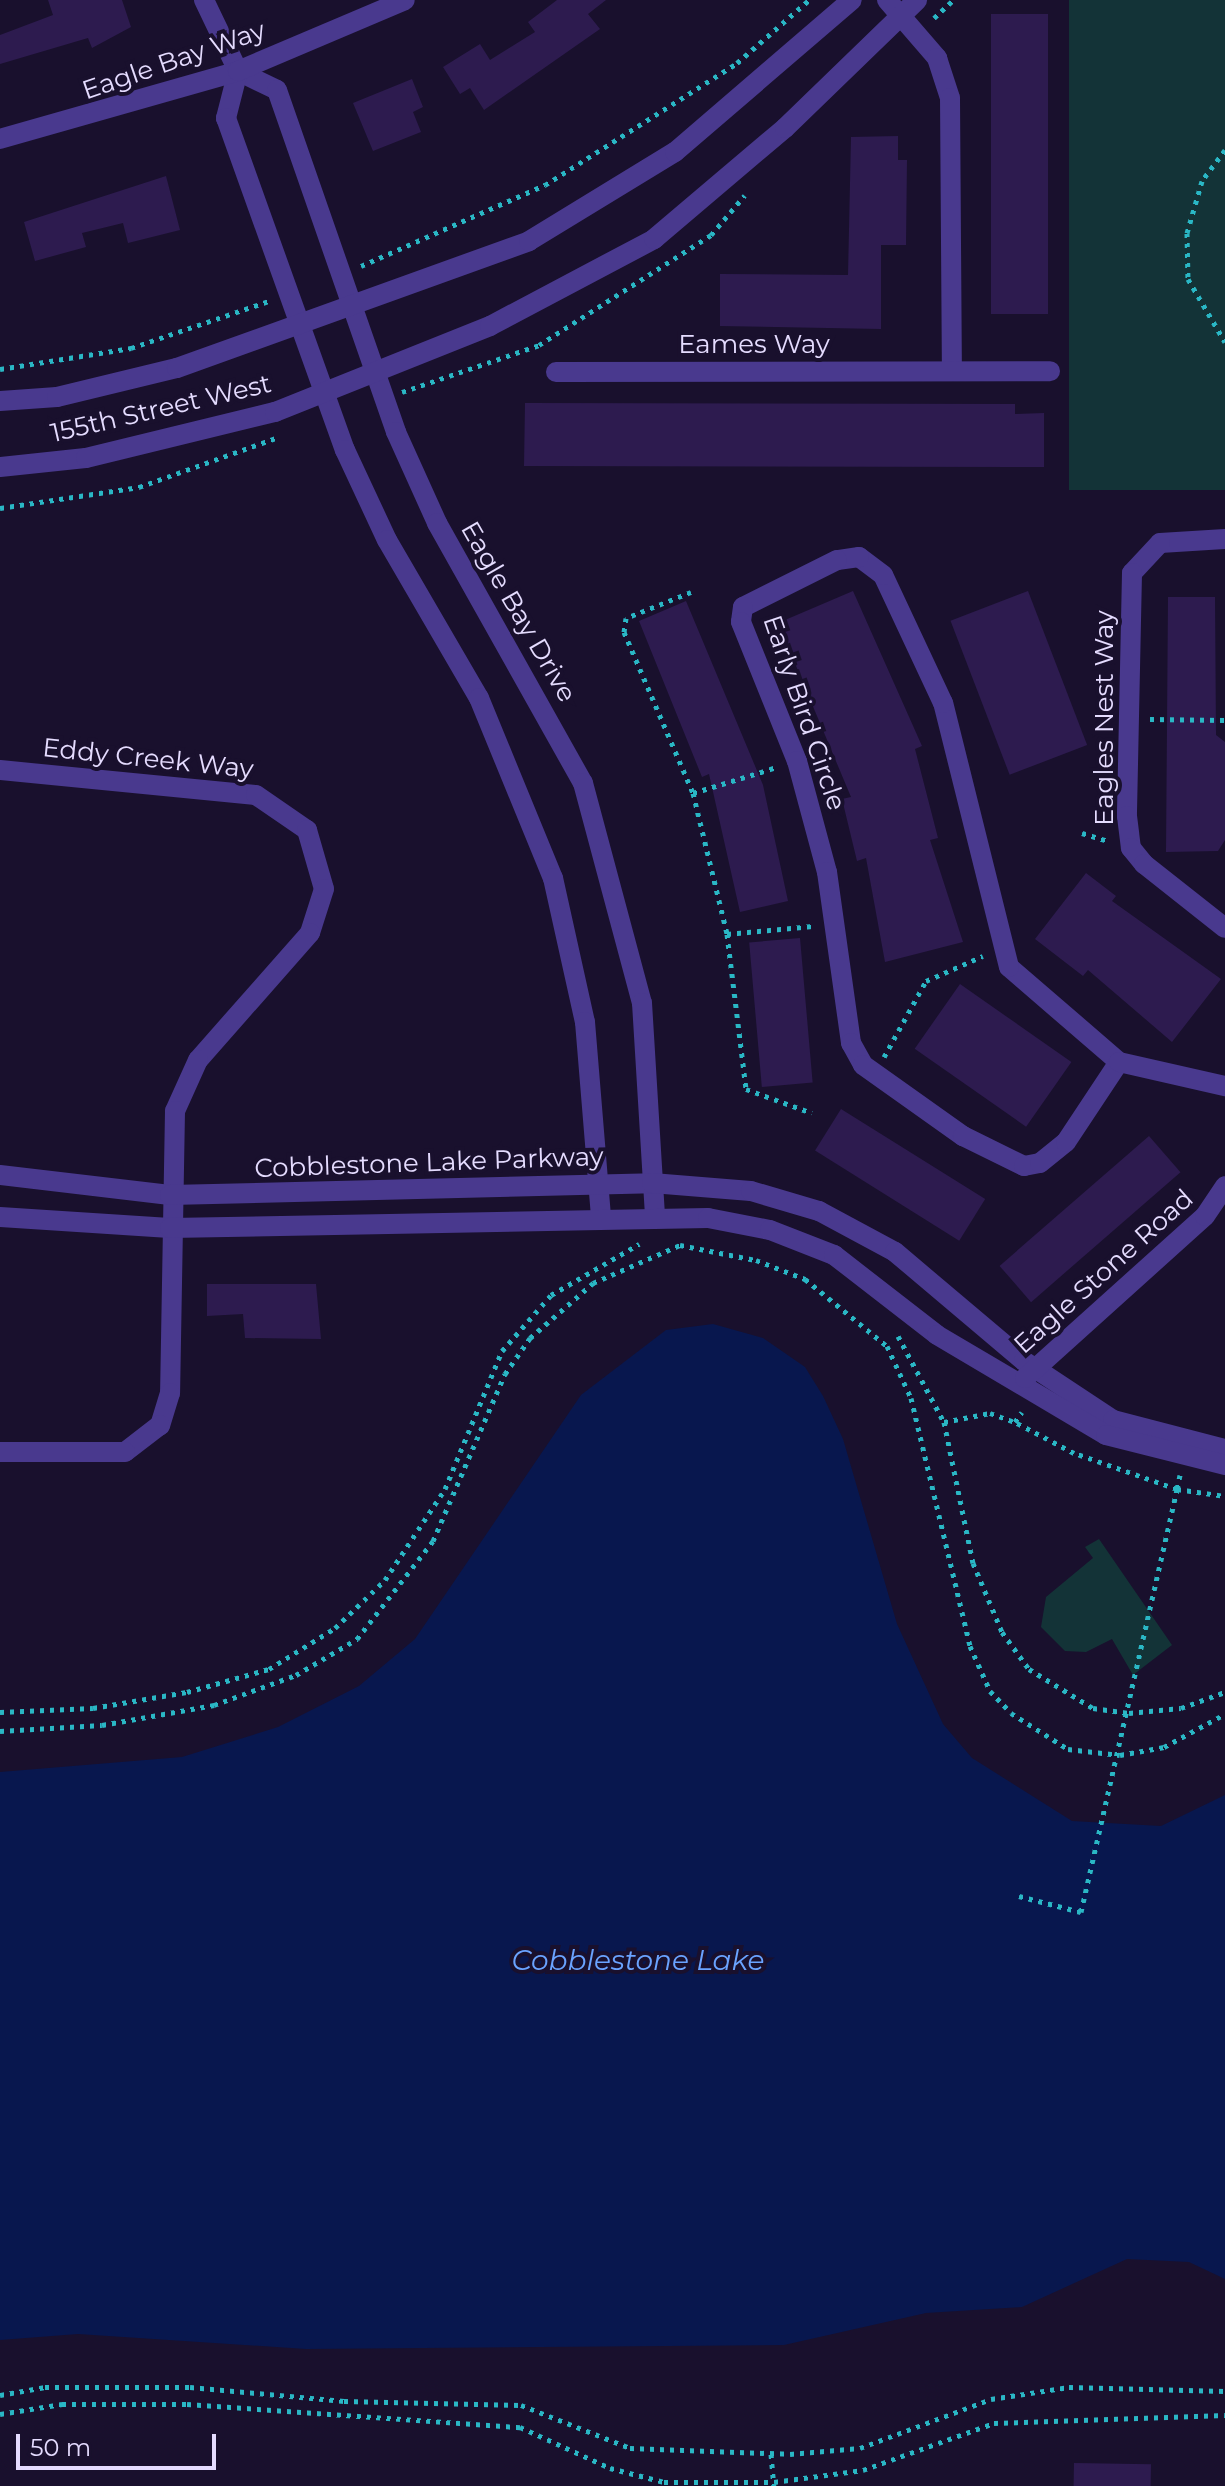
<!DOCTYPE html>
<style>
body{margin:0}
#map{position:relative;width:1225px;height:2486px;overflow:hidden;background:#19102d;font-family:Montserrat,sans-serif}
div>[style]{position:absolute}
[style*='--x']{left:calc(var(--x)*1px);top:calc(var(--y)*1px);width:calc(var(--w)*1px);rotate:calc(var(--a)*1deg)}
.green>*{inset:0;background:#133337;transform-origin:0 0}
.water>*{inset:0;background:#08174e}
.building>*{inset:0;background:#2d1b4f;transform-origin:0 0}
.path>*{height:5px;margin-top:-2.5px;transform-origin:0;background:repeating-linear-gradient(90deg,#2ab7c5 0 4px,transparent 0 10px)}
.minor>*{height:20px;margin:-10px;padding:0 10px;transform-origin:10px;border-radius:10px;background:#49398e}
span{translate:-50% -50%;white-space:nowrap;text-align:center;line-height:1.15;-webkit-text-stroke:8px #19102d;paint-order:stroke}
.street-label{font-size:26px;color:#e5dcff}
.water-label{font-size:28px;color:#6aa3ff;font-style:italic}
.scale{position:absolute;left:16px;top:2434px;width:200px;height:36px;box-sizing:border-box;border:4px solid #e5dcff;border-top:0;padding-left:10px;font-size:24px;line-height:28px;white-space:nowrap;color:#e5dcff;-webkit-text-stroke:6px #19102d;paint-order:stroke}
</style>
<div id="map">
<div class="green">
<div style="left:1069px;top:0;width:156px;height:490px"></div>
<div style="clip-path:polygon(1099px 1539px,1172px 1645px,1133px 1675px,1112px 1639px,1086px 1652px,1065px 1651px,1041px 1627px,1046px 1597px,1093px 1558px,1085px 1547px)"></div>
</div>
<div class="water">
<div style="clip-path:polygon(713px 1324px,763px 1338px,805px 1367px,823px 1396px,843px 1439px,897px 1624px,943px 1724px,972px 1758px,1072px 1821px,1161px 1826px,1225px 1795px,1225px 2279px,1189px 2262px,1127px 2259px,1022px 2307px,926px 2313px,784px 2345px,306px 2349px,78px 2334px,0 2340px,0 1772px,182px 1757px,278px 1727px,359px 1686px,415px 1639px,581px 1395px,666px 1330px)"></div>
</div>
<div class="building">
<div style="clip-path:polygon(48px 0,122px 0,131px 27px,92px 48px,88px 38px,0 64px,0 35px,53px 15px)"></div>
<div style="clip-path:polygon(557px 0,606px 0,588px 14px,600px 29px,484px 110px,470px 88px,460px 94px,443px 67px,480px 44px,490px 60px,535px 32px,528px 22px)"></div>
<div style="left:991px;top:14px;width:57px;height:300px"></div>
<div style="clip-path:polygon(412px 79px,423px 107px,413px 112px,421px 132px,373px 151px,353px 103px)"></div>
<div style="clip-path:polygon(898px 136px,898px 160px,907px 160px,906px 245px,881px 245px,881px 329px,720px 326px,720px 274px,848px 275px,851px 137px)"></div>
<div style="clip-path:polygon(166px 176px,180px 230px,128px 243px,123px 223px,82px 233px,86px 247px,35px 261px,24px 222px)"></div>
<div style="clip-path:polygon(525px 403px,1015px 404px,1015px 414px,1044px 413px,1044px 467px,524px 466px)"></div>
<div style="clip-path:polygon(853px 591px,922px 746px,915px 749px,938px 838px,930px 840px,963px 942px,885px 962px,866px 858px,857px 861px,842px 799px,851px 797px,778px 623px)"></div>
<div style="left:1028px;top:591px;width:165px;height:83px;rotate:69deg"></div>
<div style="clip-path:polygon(1168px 597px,1215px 597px,1216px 735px,1225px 742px,1225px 840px,1218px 851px,1166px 852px)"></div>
<div style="clip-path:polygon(686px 601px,763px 785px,788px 901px,740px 912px,709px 774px,702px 777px,639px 621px)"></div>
<div style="clip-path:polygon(1086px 873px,1116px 896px,1112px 901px,1221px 979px,1172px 1042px,1088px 970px,1083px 976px,1035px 939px)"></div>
<div style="left:800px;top:938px;width:145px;height:51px;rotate:85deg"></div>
<div style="left:960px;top:984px;width:136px;height:79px;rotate:35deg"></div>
<div style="left:841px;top:1109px;width:170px;height:49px;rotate:32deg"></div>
<div style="left:1149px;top:1136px;width:48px;height:198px;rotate:49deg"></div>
<div style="clip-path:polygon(207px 1284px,316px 1284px,321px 1339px,245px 1338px,243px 1314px,207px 1316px)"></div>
<div style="left:1074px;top:2463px;width:77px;height:23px;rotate:1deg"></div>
</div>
<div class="path">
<div style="--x:934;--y:18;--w:26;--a:-43"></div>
<div style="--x:1225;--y:150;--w:39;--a:127"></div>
<div style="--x:1202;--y:181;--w:54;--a:106.1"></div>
<div style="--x:1187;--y:233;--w:46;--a:88.8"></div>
<div style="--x:1188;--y:279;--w:73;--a:59.6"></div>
<div style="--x:361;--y:266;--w:201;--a:-23.8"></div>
<div style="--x:545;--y:185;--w:227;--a:-32.4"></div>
<div style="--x:737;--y:63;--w:96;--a:-41.2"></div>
<div style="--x:0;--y:369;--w:133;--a:-9.1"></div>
<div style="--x:131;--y:348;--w:146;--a:-18.8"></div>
<div style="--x:402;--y:392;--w:145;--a:-18.9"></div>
<div style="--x:539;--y:345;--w:204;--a:-32.6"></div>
<div style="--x:711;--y:235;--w:52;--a:-49.6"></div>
<div style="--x:0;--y:508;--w:141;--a:-8.6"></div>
<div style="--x:139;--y:487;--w:145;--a:-19.7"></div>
<div style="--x:691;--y:592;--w:70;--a:158.2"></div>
<div style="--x:626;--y:618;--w:14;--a:98"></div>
<div style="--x:624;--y:632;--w:175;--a:66.8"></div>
<div style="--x:693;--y:793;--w:145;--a:76.4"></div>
<div style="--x:727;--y:934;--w:156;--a:83"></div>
<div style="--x:746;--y:1089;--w:70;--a:20"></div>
<div style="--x:1150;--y:719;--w:75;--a:0.8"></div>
<div style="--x:693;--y:793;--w:88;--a:-17.2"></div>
<div style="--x:1082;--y:833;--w:27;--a:17"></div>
<div style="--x:727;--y:934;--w:86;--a:-5.3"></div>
<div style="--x:884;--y:1057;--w:87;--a:-61.1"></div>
<div style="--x:926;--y:981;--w:62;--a:-23.7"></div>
<div style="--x:898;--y:1336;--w:98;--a:61.9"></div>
<div style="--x:944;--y:1422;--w:144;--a:78.4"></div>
<div style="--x:973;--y:1563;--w:75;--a:67.2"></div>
<div style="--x:1002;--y:1632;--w:46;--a:53.9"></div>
<div style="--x:1029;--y:1669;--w:75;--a:31.4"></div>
<div style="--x:1093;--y:1708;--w:36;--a:8"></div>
<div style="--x:1129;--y:1713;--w:52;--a:-5.5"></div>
<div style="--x:1181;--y:1708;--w:47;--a:-20"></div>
<div style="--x:944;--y:1422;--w:47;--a:-11.1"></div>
<div style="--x:990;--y:1413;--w:27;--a:20"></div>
<div style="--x:1180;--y:1475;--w:14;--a:102"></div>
<div style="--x:1177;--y:1489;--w:49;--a:8.3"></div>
<div style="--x:0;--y:1712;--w:93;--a:-2.5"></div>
<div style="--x:93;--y:1708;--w:95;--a:-9.7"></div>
<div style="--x:187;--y:1692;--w:85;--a:-15.7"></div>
<div style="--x:269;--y:1669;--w:78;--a:-31.8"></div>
<div style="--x:335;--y:1628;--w:69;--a:-43.8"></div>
<div style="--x:385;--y:1580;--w:109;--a:-56.6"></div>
<div style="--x:445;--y:1489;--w:149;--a:-67.6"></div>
<div style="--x:502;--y:1351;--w:74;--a:-48.8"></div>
<div style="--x:551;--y:1295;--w:102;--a:-30.1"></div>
<div style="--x:0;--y:1731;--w:102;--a:-3.4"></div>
<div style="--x:102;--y:1725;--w:114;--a:-10.1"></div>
<div style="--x:214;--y:1705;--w:87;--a:-20.1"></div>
<div style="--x:296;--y:1675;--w:71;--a:-30.5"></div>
<div style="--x:357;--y:1639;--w:124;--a:-52.2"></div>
<div style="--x:433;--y:1541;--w:182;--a:-66.7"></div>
<div style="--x:505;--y:1374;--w:44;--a:-55.2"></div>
<div style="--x:530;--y:1338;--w:84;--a:-41.1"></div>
<div style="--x:593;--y:1283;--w:95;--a:-23.6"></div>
<div style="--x:680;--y:1245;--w:77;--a:11.2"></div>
<div style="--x:756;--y:1260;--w:53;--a:21.2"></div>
<div style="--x:805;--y:1279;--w:106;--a:39.3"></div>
<div style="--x:887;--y:1346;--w:57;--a:65.2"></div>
<div style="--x:911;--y:1398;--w:255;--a:76.6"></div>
<div style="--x:970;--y:1646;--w:49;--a:66"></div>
<div style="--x:990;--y:1691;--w:30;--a:46"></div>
<div style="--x:1011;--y:1713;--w:67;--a:32.3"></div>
<div style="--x:1068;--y:1749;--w:52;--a:6.6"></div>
<div style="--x:1120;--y:1755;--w:45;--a:-10.3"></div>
<div style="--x:1164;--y:1747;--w:69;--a:-28.4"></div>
<div style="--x:1019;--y:1896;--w:64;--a:14.5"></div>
<div style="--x:1081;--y:1912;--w:434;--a:-77.2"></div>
<div style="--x:1177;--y:1489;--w:109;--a:-160.7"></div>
<div style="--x:1074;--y:1453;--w:67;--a:-152.3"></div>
<div style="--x:1015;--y:1422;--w:12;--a:-55"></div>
<div style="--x:0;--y:2395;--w:46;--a:-10.1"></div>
<div style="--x:45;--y:2387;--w:145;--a:0"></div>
<div style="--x:190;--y:2387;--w:155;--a:5.2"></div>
<div style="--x:344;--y:2401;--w:177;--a:1.3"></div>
<div style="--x:521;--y:2405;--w:117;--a:21.5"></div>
<div style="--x:630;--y:2448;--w:160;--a:2.1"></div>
<div style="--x:790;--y:2454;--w:70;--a:-4.9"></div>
<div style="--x:860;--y:2448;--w:140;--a:-20.5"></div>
<div style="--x:991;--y:2399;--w:79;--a:-8.7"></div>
<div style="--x:1069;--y:2387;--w:156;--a:1.5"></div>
<div style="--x:0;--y:2414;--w:63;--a:-9.2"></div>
<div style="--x:62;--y:2404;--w:125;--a:0"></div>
<div style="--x:187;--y:2404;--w:334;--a:4"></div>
<div style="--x:520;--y:2427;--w:99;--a:24.5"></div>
<div style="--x:610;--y:2468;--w:56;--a:14.5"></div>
<div style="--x:664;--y:2482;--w:110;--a:0"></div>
<div style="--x:774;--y:2482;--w:90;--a:-7.7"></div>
<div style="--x:863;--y:2470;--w:139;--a:-19.7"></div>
<div style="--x:994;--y:2423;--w:231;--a:-2"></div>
<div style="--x:771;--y:2454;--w:32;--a:85"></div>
</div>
<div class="minor">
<div style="--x:204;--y:0;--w:79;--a:64.4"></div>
<div style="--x:238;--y:71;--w:43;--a:26"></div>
<div style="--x:277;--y:90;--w:362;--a:70.8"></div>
<div style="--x:396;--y:432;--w:100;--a:65.7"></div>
<div style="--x:437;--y:523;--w:298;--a:60.7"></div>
<div style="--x:583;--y:783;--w:228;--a:75"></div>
<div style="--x:642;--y:1003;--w:214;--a:86.5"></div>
<div style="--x:887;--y:0;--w:77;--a:49.2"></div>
<div style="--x:937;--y:58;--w:42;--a:72"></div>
<div style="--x:950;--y:98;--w:272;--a:89.6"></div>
<div style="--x:238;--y:71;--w:49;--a:104.3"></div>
<div style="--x:226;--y:118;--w:353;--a:70.3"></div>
<div style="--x:345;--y:450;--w:99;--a:65"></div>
<div style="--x:387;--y:540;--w:183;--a:59.8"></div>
<div style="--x:479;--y:698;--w:195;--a:67.7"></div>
<div style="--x:553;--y:878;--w:148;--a:77.5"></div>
<div style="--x:585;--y:1022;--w:197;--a:85.3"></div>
<div style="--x:0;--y:139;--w:248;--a:-15.9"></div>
<div style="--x:238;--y:71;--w:181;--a:-23"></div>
<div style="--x:556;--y:372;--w:494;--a:-0.1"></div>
<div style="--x:0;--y:401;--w:57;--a:-4"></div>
<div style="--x:57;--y:397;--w:123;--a:-13.6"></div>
<div style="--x:177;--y:368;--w:374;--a:-19.8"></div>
<div style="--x:529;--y:241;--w:171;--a:-31.4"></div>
<div style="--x:675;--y:152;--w:233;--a:-40.7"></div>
<div style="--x:0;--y:467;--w:86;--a:-6"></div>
<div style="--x:86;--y:458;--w:195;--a:-13.7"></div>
<div style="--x:275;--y:412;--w:232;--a:-21.8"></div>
<div style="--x:490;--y:326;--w:186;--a:-27.9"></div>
<div style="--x:654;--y:239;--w:172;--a:-40.3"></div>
<div style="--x:785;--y:128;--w:184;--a:-44.1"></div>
<div style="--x:1225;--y:539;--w:65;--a:176.5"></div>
<div style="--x:1160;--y:543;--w:41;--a:133"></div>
<div style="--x:1132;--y:573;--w:243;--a:91.2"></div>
<div style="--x:1127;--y:816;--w:32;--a:83"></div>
<div style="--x:1131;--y:848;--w:21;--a:51"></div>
<div style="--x:1144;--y:864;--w:103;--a:38.3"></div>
<div style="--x:0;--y:770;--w:257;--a:5.6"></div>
<div style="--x:256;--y:795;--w:62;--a:34.5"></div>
<div style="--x:307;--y:830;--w:61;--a:73.9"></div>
<div style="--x:324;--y:889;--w:46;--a:107.7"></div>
<div style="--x:310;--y:933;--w:169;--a:131.4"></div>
<div style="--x:198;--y:1060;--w:56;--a:114.3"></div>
<div style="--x:175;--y:1111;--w:282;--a:91"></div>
<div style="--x:170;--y:1393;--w:34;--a:107"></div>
<div style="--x:160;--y:1425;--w:44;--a:142.4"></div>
<div style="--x:125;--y:1452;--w:125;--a:180"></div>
<div style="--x:1119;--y:1062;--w:145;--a:-139.2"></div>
<div style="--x:1009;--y:967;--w:272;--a:-104"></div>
<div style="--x:943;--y:703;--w:141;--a:-115.1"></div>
<div style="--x:883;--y:575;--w:30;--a:-143"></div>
<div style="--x:859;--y:557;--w:22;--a:172"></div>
<div style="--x:837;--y:560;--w:105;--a:153.4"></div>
<div style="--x:743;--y:607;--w:15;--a:98"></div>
<div style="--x:741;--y:622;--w:150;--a:68.1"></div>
<div style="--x:797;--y:761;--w:115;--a:74.9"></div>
<div style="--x:827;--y:872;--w:173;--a:82"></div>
<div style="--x:851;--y:1043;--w:25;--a:61"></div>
<div style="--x:863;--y:1065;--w:123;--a:35.4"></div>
<div style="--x:963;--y:1136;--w:68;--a:26.2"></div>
<div style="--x:1024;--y:1166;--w:16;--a:-11"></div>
<div style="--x:1040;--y:1163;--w:33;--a:-39"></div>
<div style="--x:1066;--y:1142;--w:96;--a:-56.5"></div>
<div style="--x:1119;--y:1062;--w:109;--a:12.8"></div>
<div style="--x:0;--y:1175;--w:171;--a:6.7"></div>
<div style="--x:170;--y:1195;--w:482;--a:-1.4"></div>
<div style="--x:652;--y:1183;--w:99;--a:4.6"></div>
<div style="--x:751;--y:1191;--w:71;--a:16.4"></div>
<div style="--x:819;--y:1211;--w:86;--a:28.3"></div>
<div style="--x:895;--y:1252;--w:169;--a:40.2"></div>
<div style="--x:1024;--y:1361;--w:107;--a:33.5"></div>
<div style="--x:1113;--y:1420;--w:116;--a:14.5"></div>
<div style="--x:0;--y:1217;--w:170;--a:3.7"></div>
<div style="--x:170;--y:1228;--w:538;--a:-1.06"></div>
<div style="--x:708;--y:1218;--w:63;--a:11"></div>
<div style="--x:770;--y:1230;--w:69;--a:21.3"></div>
<div style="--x:834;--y:1255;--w:130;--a:37.8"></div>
<div style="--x:937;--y:1335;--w:196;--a:30.6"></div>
<div style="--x:1106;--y:1435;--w:123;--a:14.1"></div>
<div style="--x:1025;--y:1378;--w:242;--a:-42"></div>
<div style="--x:1205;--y:1216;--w:36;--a:-56"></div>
</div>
<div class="street-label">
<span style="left:174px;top:61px;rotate:-19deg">Eagle Bay Way</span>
<span style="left:754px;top:345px">Eames Way</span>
<span style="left:161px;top:409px;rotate:-13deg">155th Street West</span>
<span style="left:518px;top:612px;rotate:60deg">Eagle Bay Drive</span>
<span style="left:804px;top:713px;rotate:71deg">Early Bird Circle</span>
<span style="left:1105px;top:718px;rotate:-90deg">Eagles Nest Way</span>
<span style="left:148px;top:759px;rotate:6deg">Eddy Creek Way</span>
<span style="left:429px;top:1163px;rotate:-2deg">Cobblestone Lake Parkway</span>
<span style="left:1104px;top:1272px;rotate:-42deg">Eagle Stone Road</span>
</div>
<div class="water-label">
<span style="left:638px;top:1960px">Cobblestone Lake</span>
</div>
<div class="scale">50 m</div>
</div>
